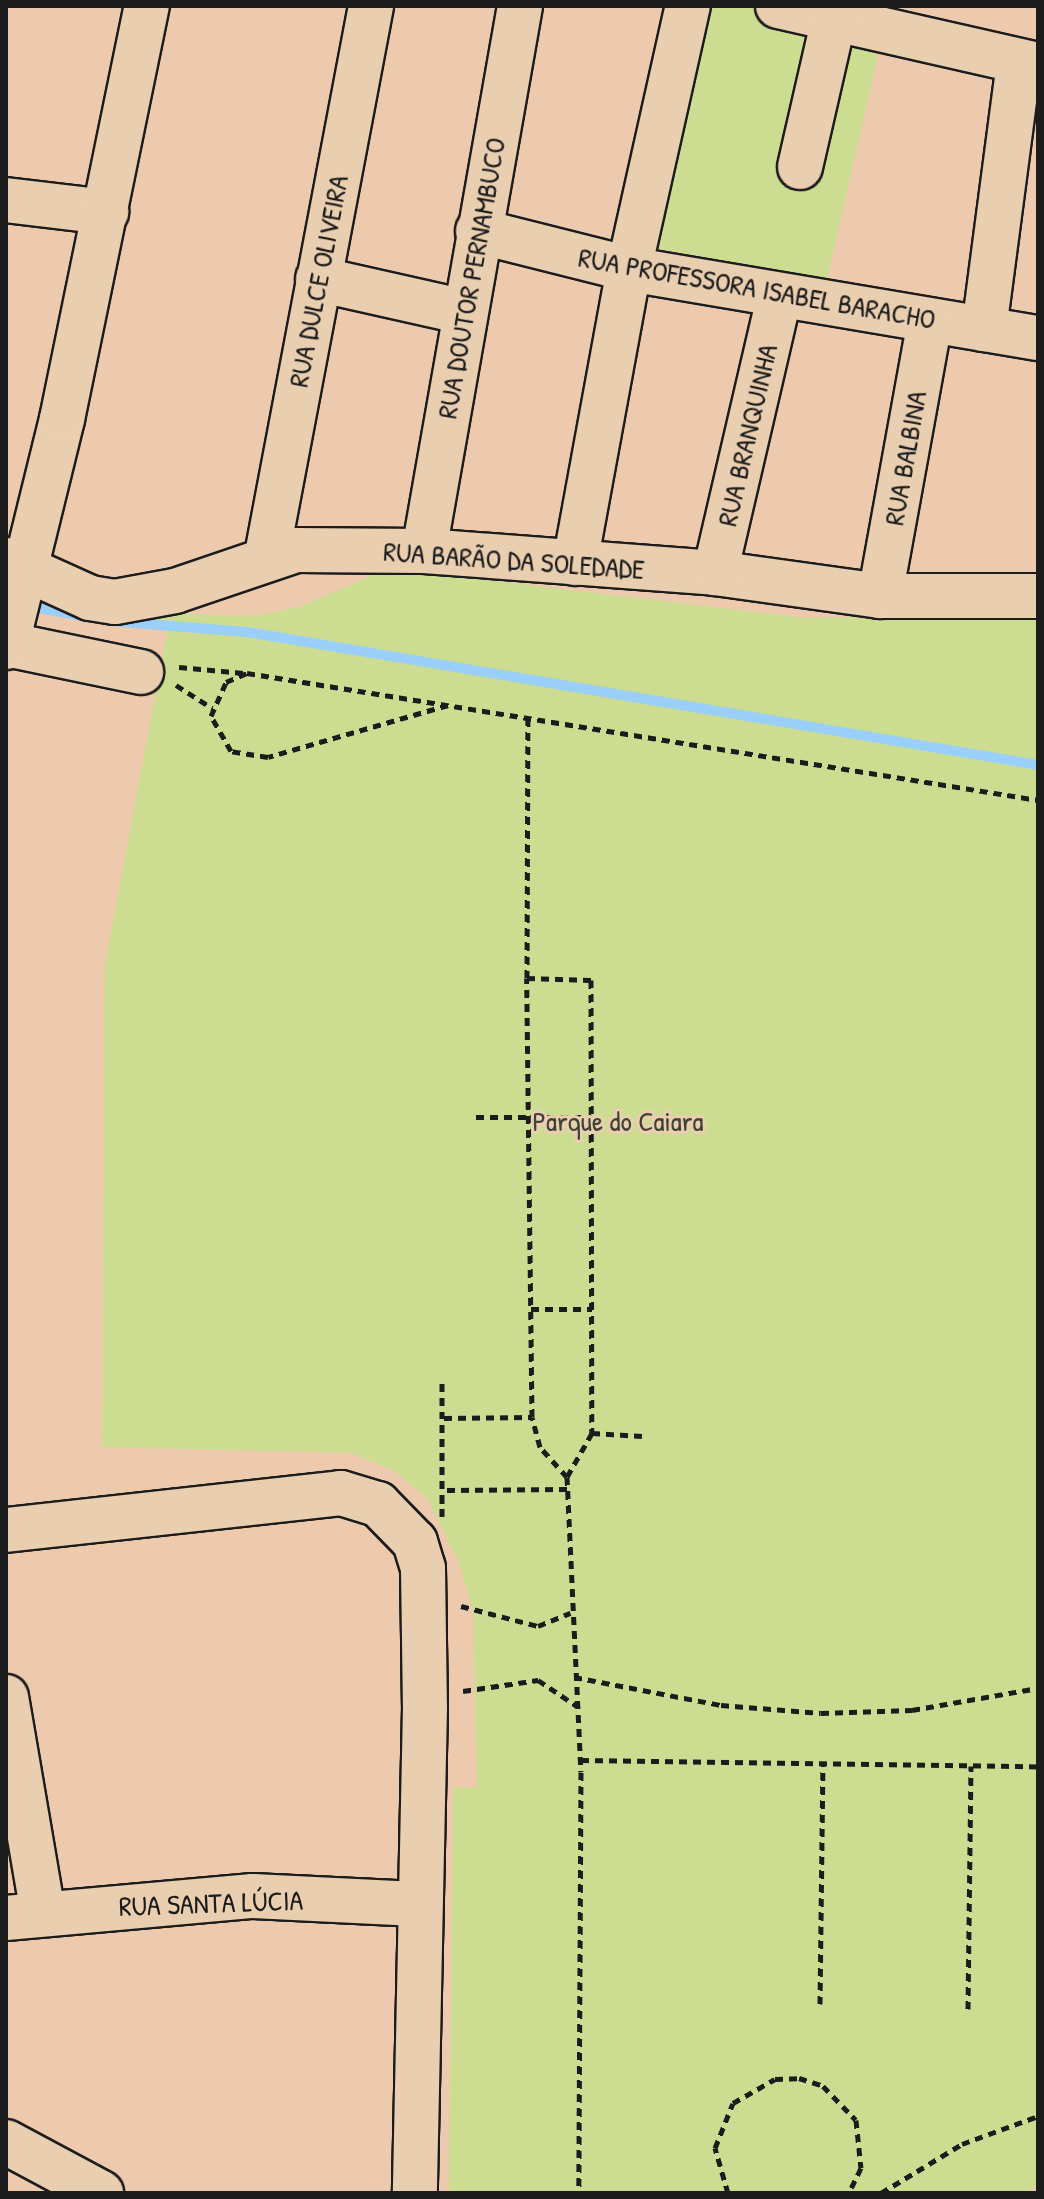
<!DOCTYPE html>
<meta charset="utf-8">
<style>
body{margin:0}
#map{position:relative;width:1044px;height:2199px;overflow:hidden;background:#edcaae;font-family:"Patrick Hand",sans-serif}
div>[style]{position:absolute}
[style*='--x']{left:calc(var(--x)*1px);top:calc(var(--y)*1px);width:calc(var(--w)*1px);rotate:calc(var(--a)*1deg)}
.green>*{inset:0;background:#ccdd92}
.stream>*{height:10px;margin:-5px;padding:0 5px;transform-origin:5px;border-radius:5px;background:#99cff8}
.path>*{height:5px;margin-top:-2.5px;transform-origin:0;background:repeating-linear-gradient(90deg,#1c1c1c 0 8px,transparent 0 14px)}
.roads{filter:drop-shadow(2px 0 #1c1c1c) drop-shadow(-2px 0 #1c1c1c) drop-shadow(0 2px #1c1c1c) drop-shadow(0 -2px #1c1c1c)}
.minor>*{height:44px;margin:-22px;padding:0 22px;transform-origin:22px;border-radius:22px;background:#e9ceb0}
.major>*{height:44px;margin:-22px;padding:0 22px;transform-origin:22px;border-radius:22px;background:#e9ceb0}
span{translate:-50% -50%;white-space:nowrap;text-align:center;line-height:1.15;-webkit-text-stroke:6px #e9ceb0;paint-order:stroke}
.street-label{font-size:28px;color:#1c1c1c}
.park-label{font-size:28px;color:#3f4334}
.frame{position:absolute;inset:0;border:8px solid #1c1c1c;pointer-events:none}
</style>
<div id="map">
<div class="green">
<div style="clip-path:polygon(708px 6px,755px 6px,882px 38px,827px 279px,654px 248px)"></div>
<div style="clip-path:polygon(418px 572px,807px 618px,1038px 614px,1038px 2186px,1023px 2193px,449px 2193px,453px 1788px,477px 1787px,473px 1611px,458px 1560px,427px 1498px,396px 1472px,351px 1453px,102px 1447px,105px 965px,168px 627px,52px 610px,255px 616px,299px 607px,376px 574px)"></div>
</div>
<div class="stream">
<div style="--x:28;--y:606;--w:56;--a:10.3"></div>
<div style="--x:110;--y:621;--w:137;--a:4.6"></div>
<div style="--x:247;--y:632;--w:802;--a:9.54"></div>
</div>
<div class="path">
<div style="--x:179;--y:667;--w:65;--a:5.3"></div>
<div style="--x:176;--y:685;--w:43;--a:32.6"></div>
<div style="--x:448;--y:705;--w:187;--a:163.9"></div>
<div style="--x:268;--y:757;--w:37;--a:-171"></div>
<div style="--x:231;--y:751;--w:40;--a:-119.7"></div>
<div style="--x:211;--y:716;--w:37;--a:-66"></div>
<div style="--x:226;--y:682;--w:23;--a:-23"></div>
<div style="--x:247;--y:673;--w:801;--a:9.12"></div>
<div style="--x:527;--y:978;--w:64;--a:1.8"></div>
<div style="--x:591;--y:980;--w:453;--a:89.9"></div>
<div style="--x:592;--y:1433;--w:51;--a:119.6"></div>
<div style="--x:567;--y:1477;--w:40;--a:-132"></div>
<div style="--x:540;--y:1447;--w:31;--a:-105"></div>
<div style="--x:532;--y:1417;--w:439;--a:-90.7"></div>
<div style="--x:527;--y:978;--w:260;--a:-89.8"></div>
<div style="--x:476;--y:1117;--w:116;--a:0"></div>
<div style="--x:531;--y:1309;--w:61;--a:0"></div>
<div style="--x:442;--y:1383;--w:134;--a:90"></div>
<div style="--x:444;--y:1418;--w:88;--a:-0.7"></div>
<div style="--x:592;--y:1433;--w:50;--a:3.4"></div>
<div style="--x:567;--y:1477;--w:295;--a:87.3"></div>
<div style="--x:581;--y:1772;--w:421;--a:90.3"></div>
<div style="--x:447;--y:1490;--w:120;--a:-0.5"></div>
<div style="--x:461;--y:1606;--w:80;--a:14.6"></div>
<div style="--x:538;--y:1626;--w:35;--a:-22"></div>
<div style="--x:574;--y:1677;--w:150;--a:10.8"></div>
<div style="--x:721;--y:1705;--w:100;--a:4.6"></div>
<div style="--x:821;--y:1713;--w:91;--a:-1.9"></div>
<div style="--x:912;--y:1710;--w:128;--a:-9.9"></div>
<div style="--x:463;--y:1691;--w:76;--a:-8.3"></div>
<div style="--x:538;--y:1680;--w:47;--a:33.7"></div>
<div style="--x:581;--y:1760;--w:457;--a:0.8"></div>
<div style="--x:820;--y:2004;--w:241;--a:-89.3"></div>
<div style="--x:968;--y:2009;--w:243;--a:-89.3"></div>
<div style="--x:728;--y:2193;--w:47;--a:-106.1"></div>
<div style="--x:715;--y:2148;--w:48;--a:-68.2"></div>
<div style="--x:733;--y:2103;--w:48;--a:-29.7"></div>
<div style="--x:775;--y:2079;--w:24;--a:-2"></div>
<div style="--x:799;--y:2078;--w:25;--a:18"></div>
<div style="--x:823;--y:2086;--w:47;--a:45.9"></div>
<div style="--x:856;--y:2120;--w:48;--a:84.1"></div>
<div style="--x:861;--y:2168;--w:28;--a:116"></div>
<div style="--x:881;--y:2193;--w:95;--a:-31.2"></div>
<div style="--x:962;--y:2144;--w:81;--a:-20.2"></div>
</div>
<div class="roads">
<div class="minor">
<div style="--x:778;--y:6;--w:267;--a:12.8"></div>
<div style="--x:800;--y:167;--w:165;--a:-77.1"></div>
<div style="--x:6;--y:200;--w:101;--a:6.8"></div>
<div style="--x:478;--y:231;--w:156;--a:14.1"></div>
<div style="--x:629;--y:269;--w:415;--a:9.6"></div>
<div style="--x:318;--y:279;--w:150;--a:12.7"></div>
<div style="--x:984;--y:329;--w:268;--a:-82.5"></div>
<div style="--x:424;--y:551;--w:553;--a:-80.01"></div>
<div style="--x:267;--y:555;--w:559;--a:-79.27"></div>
<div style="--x:6;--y:560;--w:92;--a:24.3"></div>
<div style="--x:90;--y:598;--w:25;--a:9"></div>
<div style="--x:115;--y:602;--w:61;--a:-10.4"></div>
<div style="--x:175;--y:591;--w:128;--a:-18.7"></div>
<div style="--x:296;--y:550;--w:128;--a:0.4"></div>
<div style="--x:424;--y:551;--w:292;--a:4.3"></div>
<div style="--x:715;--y:573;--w:167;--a:7.9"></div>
<div style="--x:880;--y:596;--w:158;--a:0"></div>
<div style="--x:575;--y:563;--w:299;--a:-79.6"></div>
<div style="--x:629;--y:269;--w:270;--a:-77.4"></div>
<div style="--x:715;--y:573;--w:282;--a:-76.9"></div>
<div style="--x:880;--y:596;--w:280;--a:-79.7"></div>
<div style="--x:6;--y:644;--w:138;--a:11.7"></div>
<div style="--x:6;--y:647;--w:235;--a:-76.2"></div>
<div style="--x:62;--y:419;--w:422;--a:-78.4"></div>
<div style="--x:6;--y:1530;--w:337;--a:-6.3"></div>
<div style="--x:341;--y:1493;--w:39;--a:17"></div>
<div style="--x:378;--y:1504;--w:53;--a:45.8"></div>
<div style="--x:415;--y:1542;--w:27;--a:73"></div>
<div style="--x:423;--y:1568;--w:139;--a:89.2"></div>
<div style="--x:425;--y:1707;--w:486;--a:91.2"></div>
<div style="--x:6;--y:1697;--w:219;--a:80.3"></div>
<div style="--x:6;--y:1918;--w:248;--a:-5.1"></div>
<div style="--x:253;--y:1896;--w:164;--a:2.8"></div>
</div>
<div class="major">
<div style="--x:6;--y:2142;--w:108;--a:28.2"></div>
</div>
</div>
<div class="street-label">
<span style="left:471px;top:278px;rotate:-80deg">RUA DOUTOR PERNAMBUCO</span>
<span style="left:318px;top:281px;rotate:-79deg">RUA DULCE OLIVEIRA</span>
<span style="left:757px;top:288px;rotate:10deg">RUA PROFESSORA ISABEL BARACHO</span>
<span style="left:747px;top:435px;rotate:-77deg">RUA BRANQUINHA</span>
<span style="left:905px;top:458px;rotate:-80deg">RUA BALBINA</span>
<span style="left:514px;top:560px;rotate:4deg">RUA BARÃO DA SOLEDADE</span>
<span style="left:211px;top:1903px;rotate:-2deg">RUA SANTA LÚCIA</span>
</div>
<div class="park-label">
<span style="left:618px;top:1121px">Parque do Caiara</span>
</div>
<div class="frame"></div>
</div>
